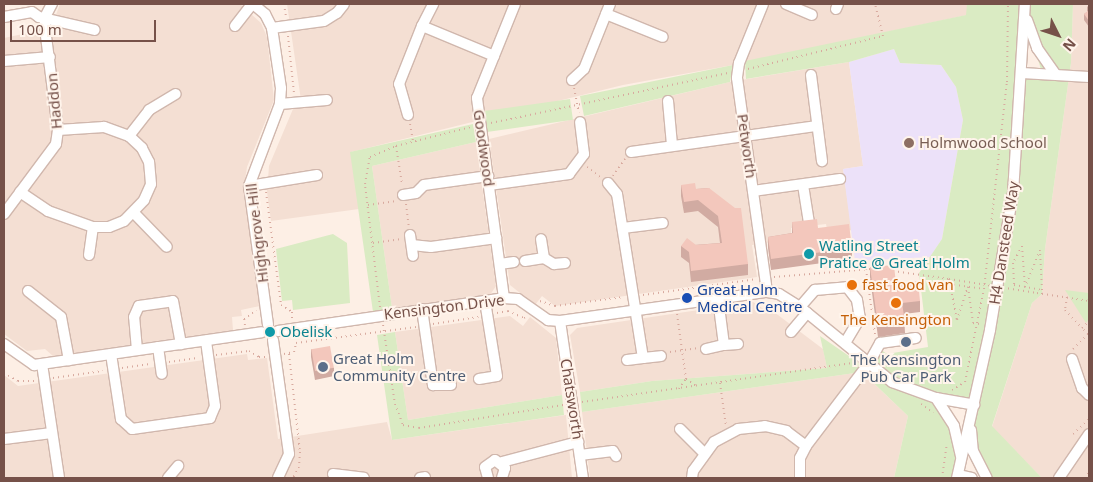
<!DOCTYPE html>
<style>
body{margin:0}
#map{position:relative;width:1093px;height:482px;overflow:hidden;background:#fdefe5;font-family:"Noto Sans",sans-serif}
div>[style]{position:absolute}
[style*='--x']{left:calc(var(--x)*1px);top:calc(var(--y)*1px);width:calc(var(--w)*1px);rotate:calc(var(--a)*1deg)}
.residential>*{inset:0;background:#f4dfd3}
.education>*{inset:0;background:#ece1f9}
.green>*{inset:0;background:#daebc3;transform-origin:0 0}
.path>*{height:2px;margin-top:-1px;transform-origin:0;background:repeating-linear-gradient(90deg,#d8aa9f 0 1px,transparent 0 5px)}
.roads{filter:drop-shadow(1px 0 #d0b7ad) drop-shadow(-1px 0 #d0b7ad) drop-shadow(0 1px #d0b7ad) drop-shadow(0 -1px #d0b7ad)}
.minor>*{height:10px;margin:-5px;padding:0 5px;transform-origin:5px;border-radius:5px;background:#fff}
.path-bridge>*{height:2px;margin-top:-1px;transform-origin:0;background:repeating-linear-gradient(90deg,#d8aa9f 0 1px,transparent 0 5px)}
.wall>*{inset:0;background:#d1aba2}
.building>*{inset:0;background:#f3c7bc;transform-origin:0 0}
.dots>*{width:14px;height:14px;translate:-50% -50%;box-sizing:border-box;border:2px solid #fff4eb;border-radius:50%}
span{translate:-50% -50%;white-space:nowrap;text-align:center;line-height:1.15;-webkit-text-stroke:4px #fff4eb;paint-order:stroke}
.street-label{font-size:15px;color:#765149}
.education-label{font-size:15px;color:#785e54}
.left{translate:0 -50%;text-align:left}
.culture-label{font-size:15px;color:#0d838f}
.food-label{font-size:15px;color:#c56008}
.transit-label{font-size:15px;color:#164399}
.service-label{font-size:15px;color:#4e5e75}
.frame{position:absolute;inset:0;border:5px solid #765149;pointer-events:none}
.north{position:absolute;left:1033px;top:10px;width:50px;height:50px;-webkit-text-stroke:4px #fff4eb;paint-order:stroke;rotate:131deg;font-size:14px;font-weight:700;line-height:20px;text-align:center;color:#765149}
.north::after{content:'';display:block;margin:auto;width:18px;height:22px;background:#765149;clip-path:polygon(50% 0,100% 100%,50% 72%,0 100%)}
.scale{position:absolute;left:10px;top:20px;width:146px;height:22px;box-sizing:border-box;border:2px solid #765149;border-top:0;padding-left:6px;font-size:15px;line-height:18px;white-space:nowrap;color:#765149;-webkit-text-stroke:4px #fff4eb;paint-order:stroke}
</style>
<div id="map">
<div class="residential">
<div style="clip-path:polygon(60px 4px,240px 4px,261px 23px,267px 37px,274px 100px,247px 167px,244px 187px,260px 306px,241px 310px,242px 316px,232px 317px,233px 330px,53px 356px,45px 349px,27px 351px,4px 334px,4px 38px,51px 28px)"></div>
<div style="clip-path:polygon(287px 4px,967px 4px,967px 15px,733px 65px,623px 85px,351px 152px,359px 209px,271px 221px,267px 192px,269px 166px,293px 109px,302px 107px)"></div>
<div style="clip-path:polygon(1073px 4px,1089px 4px,1089px 478px,1042px 478px,992px 427px,1032px 303px,1042px 294px,1045px 249px,1071px 63px)"></div>
<div style="clip-path:polygon(849px 62px,863px 166px,843px 169px,852px 230px,828px 234px,826px 224px,791px 228px,791px 239px,752px 245px,757px 277px,555px 306px,542px 296px,535px 305px,510px 285px,489px 139px,730px 82px)"></div>
<div style="clip-path:polygon(476px 142px,496px 286px,490px 295px,392px 308px,372px 166px)"></div>
<div style="clip-path:polygon(753px 302px,765px 310px,770px 309px,823px 349px,827px 368px,652px 381px,580px 392px,570px 335px,577px 328px)"></div>
<div style="clip-path:polygon(510px 316px,523px 326px,530px 317px,556px 338px,562px 395px,408px 420px,395px 332px)"></div>
<div style="clip-path:polygon(247px 354px,248px 360px,267px 358px,278px 439px,387px 422px,392px 440px,566px 415px,572px 478px,4px 478px,4px 375px,18px 386px)"></div>
<div style="clip-path:polygon(855px 373px,866px 376px,908px 416px,894px 478px,590px 478px,582px 412px)"></div>
</div>
<div class="education">
<div style="clip-path:polygon(894px 49px,900px 63px,941px 65px,956px 87px,963px 120px,942px 239px,930px 257px,855px 261px,843px 169px,863px 166px,849px 62px)"></div>
</div>
<div class="green">
<div style="clip-path:polygon(evenodd,967px 4px,1073px 4px,1071px 63px,1045px 249px,1042px 294px,1032px 303px,992px 426px,1042px 478px,987px 478px,980px 468px,971px 421px,974px 405px,937px 398px,954px 426px,958px 475px,972px 478px,894px 478px,908px 416px,862px 372px,877px 347px,887px 354px,928px 347px,919px 273px,942px 239px,963px 120px,956px 87px,941px 65px,900px 63px,894px 49px,849px 62px,746px 79px,745px 61px,966px 15px,967px 4px,1025px 15px,1042px 73px,1022px 72px,1025px 15px)"></div>
<div style="clip-path:polygon(733px 65px,730px 82px,584px 116px,580px 96px)"></div>
<div style="left:570px;top:99px;width:21px;height:87px;rotate:82deg"></div>
<div style="clip-path:polygon(473px 124px,476px 142px,372px 166px,392px 308px,373px 312px,350px 152px)"></div>
<div style="clip-path:polygon(333px 234px,347px 243px,350px 303px,293px 310px,292px 300px,282px 301px,276px 249px)"></div>
<div style="clip-path:polygon(1065px 290px,1089px 293px,1089px 319px,1086px 323px)"></div>
<div style="clip-path:polygon(395px 332px,408px 420px,562px 395px,564px 415px,392px 440px,377px 335px)"></div>
<div style="clip-path:polygon(820px 336px,862px 365px,855px 373px,582px 412px,580px 392px,652px 381px,827px 368px)"></div>
</div>
<div class="path">
<div style="--x:284;--y:4;--w:12;--a:81"></div>
<div style="--x:288;--y:36;--w:57;--a:84"></div>
<div style="--x:748;--y:69;--w:139;--a:-13.7"></div>
<div style="--x:883;--y:36;--w:33;--a:-104"></div>
<div style="--x:574;--y:88;--w:25;--a:79"></div>
<div style="--x:491;--y:123;--w:242;--a:-11.9"></div>
<div style="--x:410;--y:124;--w:17;--a:80"></div>
<div style="--x:396;--y:146;--w:39;--a:81"></div>
<div style="--x:587;--y:167;--w:18;--a:38"></div>
<div style="--x:613;--y:176;--w:21;--a:-55"></div>
<div style="--x:266;--y:192;--w:114;--a:82.4"></div>
<div style="--x:281;--y:305;--w:13;--a:32"></div>
<div style="--x:292;--y:312;--w:6;--a:90"></div>
<div style="--x:406;--y:204;--w:23;--a:83"></div>
<div style="--x:368;--y:205;--w:27;--a:-8"></div>
<div style="--x:373;--y:243;--w:27;--a:-8"></div>
<div style="--x:866;--y:269;--w:67;--a:82.2"></div>
<div style="--x:893;--y:271;--w:57;--a:8.1"></div>
<div style="--x:949;--y:279;--w:42;--a:79"></div>
<div style="--x:957;--y:320;--w:35;--a:-72"></div>
<div style="--x:968;--y:287;--w:36;--a:82"></div>
<div style="--x:973;--y:323;--w:6;--a:9"></div>
<div style="--x:774;--y:277;--w:97;--a:-4.7"></div>
<div style="--x:949;--y:284;--w:35;--a:8"></div>
<div style="--x:1037;--y:293;--w:53;--a:8.7"></div>
<div style="--x:1042;--y:294;--w:4;--a:-90"></div>
<div style="--x:1042;--y:290;--w:40;--a:-92.9"></div>
<div style="--x:1040;--y:250;--w:40;--a:112"></div>
<div style="--x:1025;--y:287;--w:41;--a:-94.2"></div>
<div style="--x:1022;--y:246;--w:19;--a:118"></div>
<div style="--x:1013;--y:263;--w:22;--a:87"></div>
<div style="--x:1014;--y:285;--w:28;--a:10"></div>
<div style="--x:643;--y:295;--w:115;--a:-8"></div>
<div style="--x:1067;--y:297;--w:13;--a:99"></div>
<div style="--x:1065;--y:310;--w:25;--a:47"></div>
<div style="--x:540;--y:301;--w:16;--a:18"></div>
<div style="--x:555;--y:306;--w:69;--a:-7.5"></div>
<div style="--x:380;--y:307;--w:124;--a:-97"></div>
<div style="--x:365;--y:184;--w:27;--a:-80"></div>
<div style="--x:370;--y:157;--w:28;--a:-23"></div>
<div style="--x:396;--y:146;--w:77;--a:-14.2"></div>
<div style="--x:497;--y:313;--w:11;--a:-10"></div>
<div style="--x:508;--y:311;--w:17;--a:24"></div>
<div style="--x:524;--y:318;--w:4;--a:-34"></div>
<div style="--x:677;--y:314;--w:66;--a:82.1"></div>
<div style="--x:686;--y:379;--w:12;--a:35"></div>
<div style="--x:433;--y:324;--w:46;--a:-8.8"></div>
<div style="--x:245;--y:325;--w:6;--a:-99"></div>
<div style="--x:244;--y:319;--w:15;--a:-37"></div>
<div style="--x:383;--y:325;--w:80;--a:81.4"></div>
<div style="--x:395;--y:404;--w:22;--a:69"></div>
<div style="--x:403;--y:425;--w:16;--a:11"></div>
<div style="--x:419;--y:428;--w:146;--a:-9.1"></div>
<div style="--x:1073;--y:349;--w:21;--a:-45"></div>
<div style="--x:1088;--y:334;--w:8;--a:-135"></div>
<div style="--x:1082;--y:328;--w:10;--a:-45"></div>
<div style="--x:670;--y:352;--w:27;--a:-8"></div>
<div style="--x:284;--y:354;--w:10;--a:-11"></div>
<div style="--x:294;--y:352;--w:9;--a:-77"></div>
<div style="--x:296;--y:343;--w:121;--a:-7.6"></div>
<div style="--x:289;--y:354;--w:99;--a:83.6"></div>
<div style="--x:300;--y:452;--w:15;--a:94"></div>
<div style="--x:299;--y:467;--w:13;--a:119"></div>
<div style="--x:216;--y:355;--w:33;--a:-7"></div>
<div style="--x:249;--y:351;--w:12;--a:31"></div>
<div style="--x:259;--y:357;--w:8;--a:0"></div>
<div style="--x:169;--y:362;--w:30;--a:-8"></div>
<div style="--x:122;--y:368;--w:28;--a:-8"></div>
<div style="--x:4;--y:373;--w:16;--a:30"></div>
<div style="--x:18;--y:381;--w:18;--a:0"></div>
<div style="--x:53;--y:378;--w:50;--a:-8"></div>
<div style="--x:720;--y:383;--w:43;--a:82.1"></div>
<div style="--x:679;--y:389;--w:12;--a:-55"></div>
<div style="--x:952;--y:390;--w:15;--a:-32"></div>
<div style="--x:965;--y:382;--w:95;--a:-78.5"></div>
<div style="--x:984;--y:289;--w:208;--a:-83.7"></div>
<div style="--x:1007;--y:82;--w:78;--a:-89.3"></div>
<div style="--x:582;--y:402;--w:273;--a:-8.2"></div>
<div style="--x:921;--y:404;--w:15;--a:37"></div>
<div style="--x:1073;--y:434;--w:22;--a:-43"></div>
<div style="--x:942;--y:478;--w:34;--a:-82"></div>
<div style="--x:1085;--y:478;--w:8;--a:-60"></div>
</div>
<div class="roads">
<div class="minor">
<div style="--x:253;--y:4;--w:16;--a:40"></div>
<div style="--x:265;--y:14;--w:16;--a:63"></div>
<div style="--x:272;--y:28;--w:61;--a:81.5"></div>
<div style="--x:281;--y:88;--w:16;--a:94"></div>
<div style="--x:280;--y:104;--w:88;--a:110.7"></div>
<div style="--x:249;--y:186;--w:140;--a:82.2"></div>
<div style="--x:763;--y:4;--w:64;--a:112.1"></div>
<div style="--x:739;--y:63;--w:15;--a:98"></div>
<div style="--x:737;--y:78;--w:216;--a:82"></div>
<div style="--x:786;--y:4;--w:28;--a:23"></div>
<div style="--x:836;--y:9;--w:5;--a:-68"></div>
<div style="--x:606;--y:14;--w:61;--a:22"></div>
<div style="--x:4;--y:17;--w:28;--a:-10"></div>
<div style="--x:32;--y:12;--w:9;--a:36"></div>
<div style="--x:39;--y:17;--w:57;--a:13.1"></div>
<div style="--x:1027;--y:20;--w:30;--a:70"></div>
<div style="--x:1037;--y:48;--w:32;--a:55"></div>
<div style="--x:235;--y:26;--w:28;--a:-52"></div>
<div style="--x:422;--y:26;--w:25;--a:-63"></div>
<div style="--x:272;--y:28;--w:52;--a:-7.7"></div>
<div style="--x:324;--y:21;--w:15;--a:-32"></div>
<div style="--x:337;--y:13;--w:11;--a:-52"></div>
<div style="--x:4;--y:61;--w:46;--a:-5"></div>
<div style="--x:1022;--y:73;--w:67;--a:3.4"></div>
<div style="--x:811;--y:75;--w:87;--a:82.7"></div>
<div style="--x:572;--y:80;--w:16;--a:-43"></div>
<div style="--x:584;--y:69;--w:70;--a:-68.2"></div>
<div style="--x:668;--y:101;--w:44;--a:84.8"></div>
<div style="--x:280;--y:104;--w:47;--a:-4.9"></div>
<div style="--x:408;--y:115;--w:32;--a:-106"></div>
<div style="--x:399;--y:84;--w:62;--a:-68.4"></div>
<div style="--x:422;--y:26;--w:78;--a:22.6"></div>
<div style="--x:129;--y:136;--w:33;--a:-52"></div>
<div style="--x:149;--y:110;--w:31;--a:-31"></div>
<div style="--x:631;--y:152;--w:188;--a:-8"></div>
<div style="--x:608;--y:183;--w:14;--a:51"></div>
<div style="--x:617;--y:194;--w:166;--a:81"></div>
<div style="--x:643;--y:358;--w:18;--a:-6"></div>
<div style="--x:489;--y:185;--w:81;--a:-7.8"></div>
<div style="--x:569;--y:174;--w:25;--a:-53"></div>
<div style="--x:584;--y:154;--w:32;--a:-97"></div>
<div style="--x:803;--y:185;--w:39;--a:81"></div>
<div style="--x:249;--y:186;--w:69;--a:-9.2"></div>
<div style="--x:753;--y:191;--w:88;--a:-7.9"></div>
<div style="--x:20;--y:192;--w:34;--a:34"></div>
<div style="--x:48;--y:211;--w:48;--a:19.6"></div>
<div style="--x:93;--y:227;--w:16;--a:0"></div>
<div style="--x:109;--y:227;--w:16;--a:-22"></div>
<div style="--x:124;--y:221;--w:29;--a:-46"></div>
<div style="--x:144;--y:200;--w:17;--a:-66"></div>
<div style="--x:151;--y:184;--w:22;--a:-95"></div>
<div style="--x:149;--y:162;--w:16;--a:-117"></div>
<div style="--x:142;--y:148;--w:18;--a:-137"></div>
<div style="--x:129;--y:136;--w:27;--a:-160"></div>
<div style="--x:104;--y:127;--w:46;--a:176.3"></div>
<div style="--x:403;--y:195;--w:13;--a:-9"></div>
<div style="--x:416;--y:193;--w:11;--a:-45"></div>
<div style="--x:424;--y:185;--w:65;--a:-8"></div>
<div style="--x:134;--y:213;--w:47;--a:45.9"></div>
<div style="--x:4;--y:214;--w:87;--a:-53.4"></div>
<div style="--x:56;--y:144;--w:14;--a:-82"></div>
<div style="--x:58;--y:130;--w:102;--a:-97.3"></div>
<div style="--x:45;--y:29;--w:12;--a:-90"></div>
<div style="--x:45;--y:17;--w:15;--a:-62"></div>
<div style="--x:623;--y:228;--w:40;--a:-7.1"></div>
<div style="--x:410;--y:235;--w:21;--a:82"></div>
<div style="--x:412;--y:245;--w:19;--a:6"></div>
<div style="--x:431;--y:247;--w:66;--a:-7.9"></div>
<div style="--x:89;--y:255;--w:28;--a:-82"></div>
<div style="--x:544;--y:258;--w:12;--a:31"></div>
<div style="--x:554;--y:264;--w:11;--a:-5"></div>
<div style="--x:525;--y:261;--w:19;--a:-9"></div>
<div style="--x:544;--y:258;--w:19;--a:-99"></div>
<div style="--x:500;--y:264;--w:14;--a:-8"></div>
<div style="--x:28;--y:291;--w:42;--a:38.2"></div>
<div style="--x:61;--y:317;--w:44;--a:79.5"></div>
<div style="--x:504;--y:298;--w:202;--a:-97.7"></div>
<div style="--x:477;--y:98;--w:101;--a:-68"></div>
<div style="--x:800;--y:307;--w:23;--a:-49"></div>
<div style="--x:815;--y:290;--w:32;--a:-5"></div>
<div style="--x:847;--y:287;--w:16;--a:52"></div>
<div style="--x:857;--y:300;--w:18;--a:81"></div>
<div style="--x:860;--y:318;--w:29;--a:121"></div>
<div style="--x:422;--y:309;--w:77;--a:81.8"></div>
<div style="--x:433;--y:385;--w:18;--a:0"></div>
<div style="--x:560;--y:321;--w:159;--a:81.7"></div>
<div style="--x:278;--y:331;--w:228;--a:-8.3"></div>
<div style="--x:504;--y:298;--w:14;--a:4"></div>
<div style="--x:518;--y:299;--w:37;--a:35"></div>
<div style="--x:548;--y:320;--w:12;--a:5"></div>
<div style="--x:560;--y:321;--w:209;--a:-8"></div>
<div style="--x:767;--y:292;--w:12;--a:9"></div>
<div style="--x:779;--y:294;--w:25;--a:32"></div>
<div style="--x:800;--y:307;--w:119;--a:39.2"></div>
<div style="--x:892;--y:382;--w:47;--a:20"></div>
<div style="--x:936;--y:398;--w:39;--a:10"></div>
<div style="--x:791;--y:332;--w:25;--a:-50"></div>
<div style="--x:273;--y:340;--w:115;--a:82"></div>
<div style="--x:289;--y:454;--w:26;--a:115"></div>
<div style="--x:4;--y:344;--w:37;--a:35"></div>
<div style="--x:34;--y:365;--w:230;--a:-8.2"></div>
<div style="--x:724;--y:345;--w:14;--a:-4"></div>
<div style="--x:158;--y:347;--w:27;--a:82"></div>
<div style="--x:706;--y:349;--w:18;--a:-13"></div>
<div style="--x:724;--y:345;--w:46;--a:-97.4"></div>
<div style="--x:137;--y:350;--w:33;--a:-95"></div>
<div style="--x:134;--y:317;--w:12;--a:-66"></div>
<div style="--x:139;--y:306;--w:34;--a:-8"></div>
<div style="--x:173;--y:301;--w:44;--a:79.5"></div>
<div style="--x:111;--y:354;--w:66;--a:81.3"></div>
<div style="--x:121;--y:419;--w:15;--a:42"></div>
<div style="--x:132;--y:429;--w:79;--a:-8"></div>
<div style="--x:210;--y:418;--w:13;--a:-67"></div>
<div style="--x:215;--y:406;--w:66;--a:-97.9"></div>
<div style="--x:1072;--y:359;--w:31;--a:71"></div>
<div style="--x:1082;--y:388;--w:10;--a:45"></div>
<div style="--x:627;--y:360;--w:16;--a:-7"></div>
<div style="--x:42;--y:364;--w:115;--a:81.5"></div>
<div style="--x:479;--y:379;--w:18;--a:-9"></div>
<div style="--x:497;--y:376;--w:76;--a:-99.1"></div>
<div style="--x:936;--y:398;--w:33;--a:57"></div>
<div style="--x:954;--y:426;--w:31;--a:77"></div>
<div style="--x:680;--y:429;--w:35;--a:45"></div>
<div style="--x:971;--y:430;--w:21;--a:85"></div>
<div style="--x:973;--y:451;--w:30;--a:63"></div>
<div style="--x:4;--y:439;--w:48;--a:-7.1"></div>
<div style="--x:580;--y:455;--w:33;--a:-7"></div>
<div style="--x:613;--y:451;--w:6;--a:59"></div>
<div style="--x:502;--y:462;--w:79;--a:-14.7"></div>
<div style="--x:333;--y:474;--w:31;--a:7"></div>
<div style="--x:958;--y:475;--w:14;--a:12"></div>
<div style="--x:168;--y:478;--w:16;--a:-50"></div>
<div style="--x:420;--y:478;--w:5;--a:-11"></div>
<div style="--x:488;--y:478;--w:11;--a:-105"></div>
<div style="--x:485;--y:467;--w:12;--a:-35"></div>
<div style="--x:495;--y:460;--w:13;--a:39"></div>
<div style="--x:505;--y:468;--w:10;--a:107"></div>
<div style="--x:692;--y:478;--w:7;--a:-82"></div>
<div style="--x:693;--y:471;--w:36;--a:-54"></div>
<div style="--x:714;--y:442;--w:27;--a:-28"></div>
<div style="--x:738;--y:429;--w:27;--a:-6"></div>
<div style="--x:765;--y:426;--w:22;--a:13"></div>
<div style="--x:786;--y:431;--w:25;--a:37"></div>
<div style="--x:800;--y:478;--w:20;--a:-90"></div>
<div style="--x:800;--y:458;--w:13;--a:-63"></div>
<div style="--x:806;--y:446;--w:104;--a:-52.8"></div>
<div style="--x:869;--y:363;--w:23;--a:-61"></div>
<div style="--x:880;--y:343;--w:36;--a:-8"></div>
<div style="--x:957;--y:478;--w:152;--a:-77.4"></div>
<div style="--x:990;--y:330;--w:139;--a:-80.5"></div>
<div style="--x:1013;--y:193;--w:189;--a:-86.4"></div>
<div style="--x:1059;--y:478;--w:53;--a:-55.7"></div>
</div>
</div>
<div class="path-bridge">
<div style="--x:949;--y:279;--w:89;--a:9"></div>
</div>
<div class="wall">
<div style="clip-path:polygon(1089px 5px,1089px 27px,1084px 20px,1084px 14px,1087px 12px,1087px 7px)"></div>
<div style="clip-path:polygon(681px 185px,696px 189px,709px 188px,748px 264px,748px 275px,691px 282px,689px 263px,681px 257px,681px 246px,720px 243px,718px 227px,698px 211px,684px 213px,681px 196px)"></div>
<div style="clip-path:polygon(792px 222px,818px 228px,852px 248px,852px 259px,771px 270px,768px 248px,768px 237px,792px 233px)"></div>
<div style="clip-path:polygon(870px 267px,920px 301px,920px 312px,904px 314px,905px 333px,878px 337px,870px 278px)"></div>
<div style="clip-path:polygon(311px 349px,334px 368px,334px 376px,315px 380px,311px 357px)"></div>
</div>
<div class="building">
<div style="clip-path:polygon(1089px 10px,1089px 21px,1084px 14px)"></div>
<div style="clip-path:polygon(695px 183px,696px 189px,709px 188px,735px 208px,741px 208px,748px 264px,691px 271px,689px 252px,681px 246px,687px 238px,696px 245px,722px 243px,718px 216px,698px 200px,684px 202px,681px 185px)"></div>
<div style="clip-path:polygon(817px 219px,818px 228px,849px 224px,852px 248px,771px 259px,768px 237px,793px 233px,792px 222px)"></div>
<div style="clip-path:polygon(894px 265px,896px 284px,918px 281px,920px 301px,902px 303px,905px 322px,878px 326px,870px 267px)"></div>
<div style="left:330px;top:346px;width:22px;height:19px;rotate:80deg"></div>
</div>
<div class="dots">
<div style="left:909px;top:143px;background:#8d6e63"></div>
<div style="left:809px;top:254px;background:#0f9aa8"></div>
<div style="left:852px;top:285px;background:#e8710a"></div>
<div style="left:687px;top:298px;background:#1a4fb4"></div>
<div style="left:896px;top:303px;background:#e8710a"></div>
<div style="left:270px;top:332px;background:#0f9aa8"></div>
<div style="left:906px;top:342px;background:#5c6f8a"></div>
<div style="left:323px;top:367px;background:#5c6f8a"></div>
</div>
<div class="street-label">
<span style="left:54px;top:101px;rotate:-95deg">Haddon</span>
<span style="left:747px;top:146px;rotate:82deg">Petworth</span>
<span style="left:484px;top:148px;rotate:82deg">Goodwood</span>
<span style="left:257px;top:233px;rotate:-97deg">Highgrove Hill</span>
<span style="left:1004px;top:243px;rotate:-81deg">H4 Dansteed Way</span>
<span style="left:444px;top:307px;rotate:-7deg">Kensington Drive</span>
<span style="left:572px;top:399px;rotate:81deg">Chatsworth</span>
</div>
<div class="education-label">
<span class="left" style="left:919px;top:143px">Holmwood School</span>
</div>
<div class="culture-label">
<span class="left" style="left:819px;top:254px">Watling Street<br>Pratice @ Great Holm</span>
<span class="left" style="left:280px;top:332px">Obelisk</span>
</div>
<div class="food-label">
<span class="left" style="left:862px;top:285px">fast food van</span>
<span style="left:896px;top:320px">The Kensington</span>
</div>
<div class="transit-label">
<span class="left" style="left:697px;top:298px">Great Holm<br>Medical Centre</span>
</div>
<div class="service-label">
<span class="left" style="left:333px;top:367px">Great Holm<br>Community Centre</span>
<span style="left:906px;top:368px">The Kensington<br>Pub Car Park</span>
</div>
<div class="frame"></div>
<div class="north">N</div>
<div class="scale">100 m</div>
</div>
